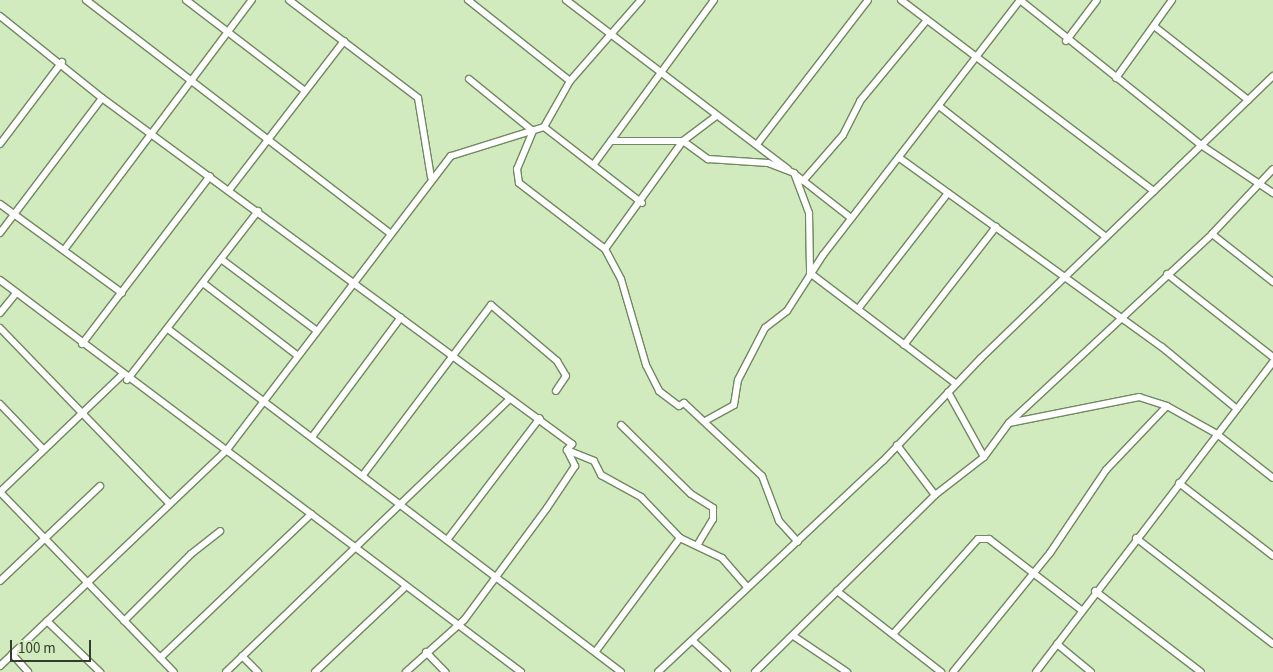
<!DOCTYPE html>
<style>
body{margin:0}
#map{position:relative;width:1273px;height:672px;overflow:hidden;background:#d1eabe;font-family:"Source Sans 3",sans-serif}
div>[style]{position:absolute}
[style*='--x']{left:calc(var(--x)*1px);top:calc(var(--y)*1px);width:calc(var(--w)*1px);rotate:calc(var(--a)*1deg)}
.roads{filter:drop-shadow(1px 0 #718860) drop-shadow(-1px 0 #718860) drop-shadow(0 1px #718860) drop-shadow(0 -1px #718860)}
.minor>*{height:6px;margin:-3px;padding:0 3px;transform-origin:3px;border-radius:3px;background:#fff}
span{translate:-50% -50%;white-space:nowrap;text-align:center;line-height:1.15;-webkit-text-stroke:4px #d1eabe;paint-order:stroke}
.scale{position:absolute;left:10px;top:640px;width:81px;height:22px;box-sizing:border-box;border:2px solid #343d2c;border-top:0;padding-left:6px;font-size:15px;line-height:18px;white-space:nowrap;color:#343d2c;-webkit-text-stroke:4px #d1eabe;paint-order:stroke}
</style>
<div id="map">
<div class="roads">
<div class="minor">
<div style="--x:86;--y:0;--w:383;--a:37.5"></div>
<div style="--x:186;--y:0;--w:150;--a:37.4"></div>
<div style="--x:289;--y:0;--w:162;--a:37.2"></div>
<div style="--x:418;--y:98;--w:80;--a:80.7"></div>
<div style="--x:468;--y:0;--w:130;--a:38.5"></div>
<div style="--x:566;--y:0;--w:279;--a:37.3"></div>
<div style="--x:901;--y:0;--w:317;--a:37.1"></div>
<div style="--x:0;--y:16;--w:131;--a:38.8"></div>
<div style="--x:102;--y:98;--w:584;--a:36.36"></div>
<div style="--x:572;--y:444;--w:8;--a:130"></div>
<div style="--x:567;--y:450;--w:18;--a:63"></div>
<div style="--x:575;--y:466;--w:50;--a:123.7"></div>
<div style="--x:547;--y:508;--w:139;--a:126.5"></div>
<div style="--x:464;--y:620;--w:78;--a:138.1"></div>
<div style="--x:1154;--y:26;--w:120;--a:38.2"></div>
<div style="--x:1066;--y:41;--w:51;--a:-52.9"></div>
<div style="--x:1116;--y:78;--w:96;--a:-54.3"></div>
<div style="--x:469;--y:79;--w:82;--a:39.1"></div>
<div style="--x:939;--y:106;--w:212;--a:38.1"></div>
<div style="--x:544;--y:127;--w:124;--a:37.8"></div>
<div style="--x:533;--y:131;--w:41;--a:112.8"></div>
<div style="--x:517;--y:169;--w:14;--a:82"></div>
<div style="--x:519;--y:183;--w:108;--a:37.5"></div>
<div style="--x:605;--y:249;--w:34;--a:62"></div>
<div style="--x:621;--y:279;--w:90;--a:73.8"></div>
<div style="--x:646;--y:365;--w:29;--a:63"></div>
<div style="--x:659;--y:391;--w:25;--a:37"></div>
<div style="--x:679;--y:406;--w:6;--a:-31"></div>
<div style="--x:684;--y:403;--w:107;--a:43.1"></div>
<div style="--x:762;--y:476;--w:48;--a:69.3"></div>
<div style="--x:779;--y:521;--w:28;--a:48"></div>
<div style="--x:611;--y:141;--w:72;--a:0"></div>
<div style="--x:683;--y:141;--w:31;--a:36"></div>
<div style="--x:708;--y:159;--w:60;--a:3.8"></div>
<div style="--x:768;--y:163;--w:28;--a:21"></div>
<div style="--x:794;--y:173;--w:43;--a:69.4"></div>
<div style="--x:809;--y:213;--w:60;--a:89"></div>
<div style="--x:810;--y:273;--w:183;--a:37.2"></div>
<div style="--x:758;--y:143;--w:180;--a:-52.4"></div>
<div style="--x:0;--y:144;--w:103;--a:-52.9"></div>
<div style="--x:901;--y:159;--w:322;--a:35.8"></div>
<div style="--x:1162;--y:347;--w:97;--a:39.6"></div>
<div style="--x:594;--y:164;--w:203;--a:-53.8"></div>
<div style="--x:796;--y:175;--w:70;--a:38"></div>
<div style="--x:803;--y:181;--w:61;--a:-49"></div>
<div style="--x:843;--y:135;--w:38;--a:-63"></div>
<div style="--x:860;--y:101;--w:105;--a:-50.4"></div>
<div style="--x:230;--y:189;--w:187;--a:-52.4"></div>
<div style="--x:0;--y:204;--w:151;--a:36.1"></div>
<div style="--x:0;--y:233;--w:169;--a:-52.9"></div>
<div style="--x:1212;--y:234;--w:78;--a:38.2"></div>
<div style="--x:605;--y:249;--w:133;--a:-54.2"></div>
<div style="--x:683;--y:141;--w:41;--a:-37.1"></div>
<div style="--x:64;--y:250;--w:313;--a:-53.1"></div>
<div style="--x:221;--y:259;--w:119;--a:36.8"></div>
<div style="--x:1167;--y:274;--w:135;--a:38.1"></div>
<div style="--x:0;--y:280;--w:652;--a:36.96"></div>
<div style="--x:203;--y:283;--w:118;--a:37.5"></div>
<div style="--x:858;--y:309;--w:147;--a:-52.2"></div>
<div style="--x:0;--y:313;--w:26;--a:-51"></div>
<div style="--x:0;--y:328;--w:243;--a:46"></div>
<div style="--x:168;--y:329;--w:568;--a:37.13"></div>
<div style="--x:82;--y:344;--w:211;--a:-52.7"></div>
<div style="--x:904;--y:345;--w:150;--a:-52.1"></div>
<div style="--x:127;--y:380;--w:214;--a:-52.2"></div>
<div style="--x:948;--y:392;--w:74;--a:61"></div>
<div style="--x:0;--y:404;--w:62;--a:46.3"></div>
<div style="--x:705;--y:421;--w:33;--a:-29"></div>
<div style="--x:734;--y:405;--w:25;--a:-81"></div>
<div style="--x:738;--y:380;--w:59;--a:-62.6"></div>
<div style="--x:765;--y:328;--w:28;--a:-38"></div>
<div style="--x:787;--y:311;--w:67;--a:-57.3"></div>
<div style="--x:823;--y:255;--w:322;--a:-52.3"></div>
<div style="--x:1020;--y:0;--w:232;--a:38.7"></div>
<div style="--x:1201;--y:145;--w:87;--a:33.7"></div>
<div style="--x:1010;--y:422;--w:276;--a:-42.9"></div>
<div style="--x:1212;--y:234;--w:89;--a:-46.8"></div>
<div style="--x:621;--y:425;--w:98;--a:44.6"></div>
<div style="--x:691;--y:494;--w:26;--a:32"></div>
<div style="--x:713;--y:508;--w:11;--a:90"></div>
<div style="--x:713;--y:519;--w:31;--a:121"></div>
<div style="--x:312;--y:437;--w:149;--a:-53.4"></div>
<div style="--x:897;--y:445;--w:63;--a:52.8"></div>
<div style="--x:567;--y:450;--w:29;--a:22"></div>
<div style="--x:594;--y:461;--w:16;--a:63"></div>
<div style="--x:601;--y:475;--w:46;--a:28.8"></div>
<div style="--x:641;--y:497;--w:57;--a:46.4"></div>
<div style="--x:680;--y:538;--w:47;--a:25.5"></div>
<div style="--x:722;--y:558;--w:38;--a:49"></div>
<div style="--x:363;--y:475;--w:213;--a:-53"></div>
<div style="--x:491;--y:305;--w:87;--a:40.3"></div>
<div style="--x:557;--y:361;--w:17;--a:59"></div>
<div style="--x:566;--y:376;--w:18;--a:124"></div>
<div style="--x:1179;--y:483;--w:119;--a:37.8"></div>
<div style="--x:0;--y:492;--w:250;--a:46"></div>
<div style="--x:0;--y:492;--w:169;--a:-43.8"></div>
<div style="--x:1136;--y:538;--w:173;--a:37.7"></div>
<div style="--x:447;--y:540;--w:153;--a:-52.7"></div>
<div style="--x:0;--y:581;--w:138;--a:-43.5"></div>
<div style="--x:837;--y:591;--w:132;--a:37.9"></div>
<div style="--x:1095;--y:591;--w:133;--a:37.4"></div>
<div style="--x:47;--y:621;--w:74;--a:43.9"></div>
<div style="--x:124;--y:621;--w:95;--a:-45"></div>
<div style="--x:191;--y:554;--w:37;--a:-38"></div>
<div style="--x:894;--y:633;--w:126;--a:-48.2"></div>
<div style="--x:978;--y:539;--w:11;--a:0"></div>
<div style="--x:989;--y:539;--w:115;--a:37.6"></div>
<div style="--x:795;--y:637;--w:63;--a:33.9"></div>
<div style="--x:693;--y:641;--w:46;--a:42.4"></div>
<div style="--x:1057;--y:644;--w:44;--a:39.5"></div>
<div style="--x:596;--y:651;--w:141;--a:-53.4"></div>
<div style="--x:426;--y:652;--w:28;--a:46"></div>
<div style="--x:12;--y:654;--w:24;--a:48"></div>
<div style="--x:242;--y:656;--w:23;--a:45"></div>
<div style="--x:160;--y:658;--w:209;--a:-43.6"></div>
<div style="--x:0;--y:666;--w:312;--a:-43.6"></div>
<div style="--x:226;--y:451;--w:371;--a:-52.7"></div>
<div style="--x:451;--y:156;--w:97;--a:-17.3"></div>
<div style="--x:544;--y:127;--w:53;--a:-60.5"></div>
<div style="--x:570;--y:81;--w:108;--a:-48.8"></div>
<div style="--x:226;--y:672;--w:394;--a:-43.9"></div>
<div style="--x:315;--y:672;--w:122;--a:-43.3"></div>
<div style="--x:658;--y:672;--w:308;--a:-43.2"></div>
<div style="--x:883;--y:461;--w:142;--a:-46.4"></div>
<div style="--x:981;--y:358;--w:406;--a:-44"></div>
<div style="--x:755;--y:672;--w:252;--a:-44.5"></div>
<div style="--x:935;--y:495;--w:62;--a:-37.8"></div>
<div style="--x:984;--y:457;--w:42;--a:-53.7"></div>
<div style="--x:1009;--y:423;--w:133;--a:-11.3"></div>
<div style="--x:1139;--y:397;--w:29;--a:18"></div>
<div style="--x:953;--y:672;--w:154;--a:-50.8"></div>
<div style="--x:1050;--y:553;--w:100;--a:-56"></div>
<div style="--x:1106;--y:470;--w:88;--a:-46.4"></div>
<div style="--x:1167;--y:406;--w:57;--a:29.2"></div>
<div style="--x:1217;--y:434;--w:71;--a:38.2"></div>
<div style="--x:1036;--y:672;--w:390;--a:-52.6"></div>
</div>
</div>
<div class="scale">100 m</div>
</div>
